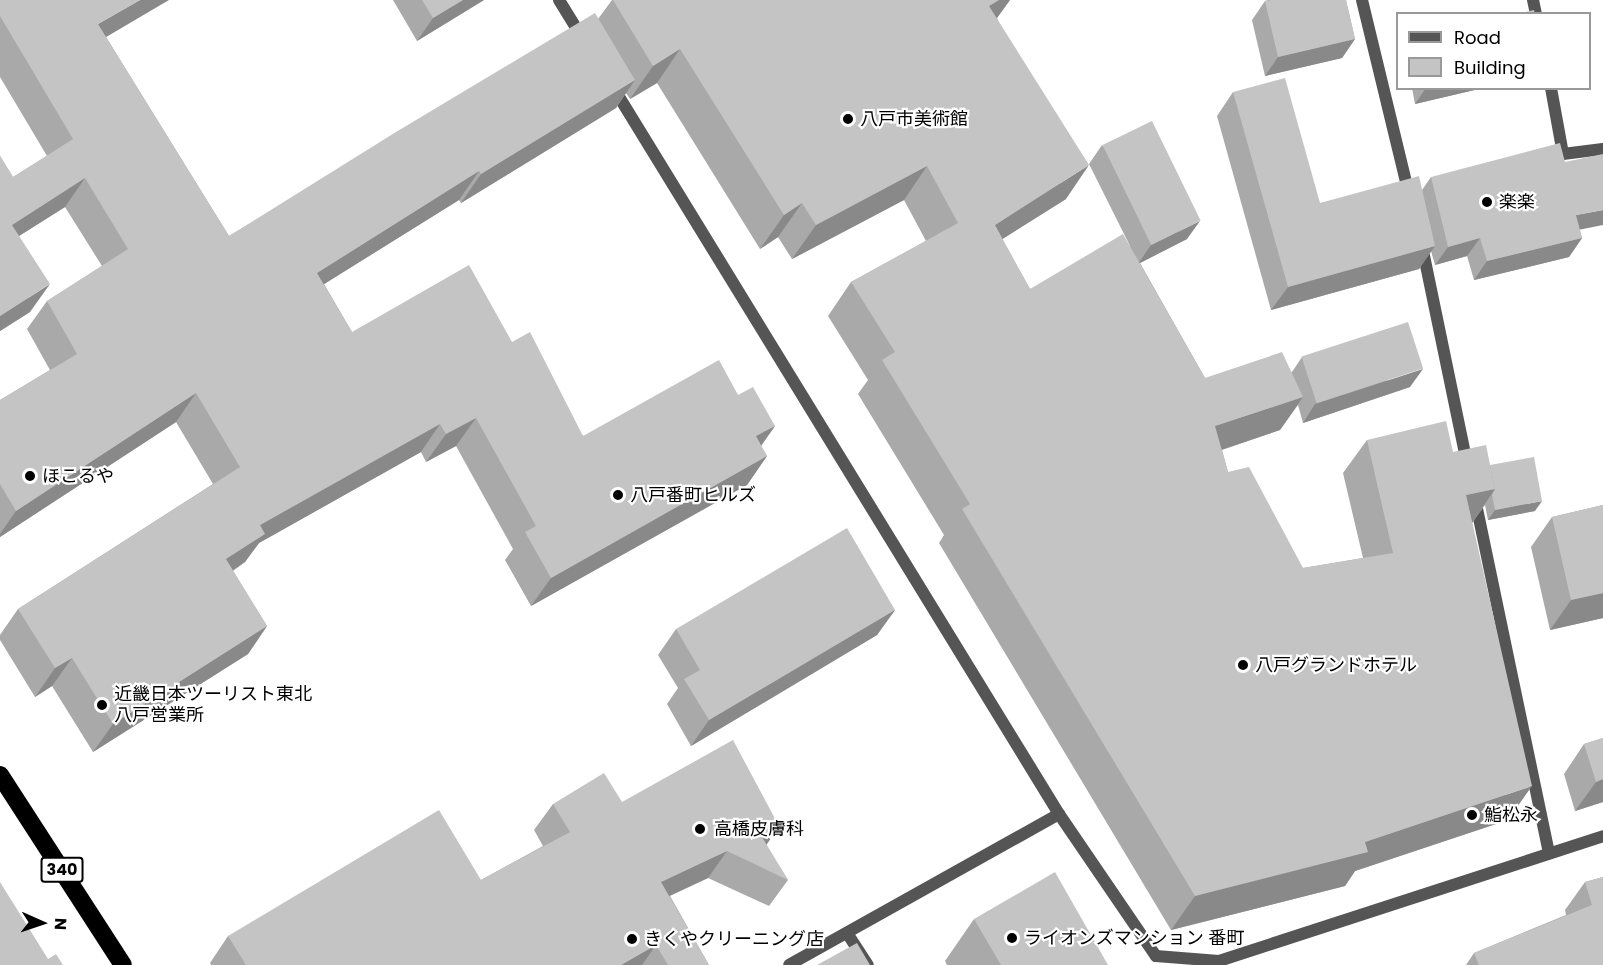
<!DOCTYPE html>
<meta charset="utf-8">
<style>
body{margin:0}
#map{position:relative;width:1603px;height:965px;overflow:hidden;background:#fff;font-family:Poppins,"Noto Sans JP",sans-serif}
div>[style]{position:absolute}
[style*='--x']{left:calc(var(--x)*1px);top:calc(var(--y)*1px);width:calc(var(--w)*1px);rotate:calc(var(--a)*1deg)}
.lane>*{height:12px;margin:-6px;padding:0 6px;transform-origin:6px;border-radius:6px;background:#555}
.street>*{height:12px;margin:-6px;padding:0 6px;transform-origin:6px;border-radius:6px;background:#555}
.highway>*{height:18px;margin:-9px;padding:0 9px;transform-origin:9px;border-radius:9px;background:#000}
.wall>*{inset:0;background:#a9a9a9}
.shaded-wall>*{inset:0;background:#898989}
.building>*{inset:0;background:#c4c4c4;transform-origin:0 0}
.dots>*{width:16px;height:16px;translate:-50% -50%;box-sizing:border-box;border:3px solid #fff;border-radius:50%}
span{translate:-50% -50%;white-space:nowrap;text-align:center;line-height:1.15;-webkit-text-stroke:4.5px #fff;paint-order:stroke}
.shield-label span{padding:2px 4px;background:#fff;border:2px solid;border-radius:4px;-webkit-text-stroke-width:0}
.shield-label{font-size:16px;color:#000;font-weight:700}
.poi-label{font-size:18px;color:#000}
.left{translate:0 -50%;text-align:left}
.legend{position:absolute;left:1396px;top:12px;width:195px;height:78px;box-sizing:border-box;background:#fff;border:2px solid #999;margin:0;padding:8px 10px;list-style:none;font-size:18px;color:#000}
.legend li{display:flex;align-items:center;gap:12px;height:30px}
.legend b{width:30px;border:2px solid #999}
.north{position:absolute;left:12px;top:893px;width:60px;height:60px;-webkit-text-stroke:4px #fff;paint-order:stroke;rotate:93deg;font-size:16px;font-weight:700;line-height:24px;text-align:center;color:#000}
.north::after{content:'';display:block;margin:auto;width:21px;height:27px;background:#000;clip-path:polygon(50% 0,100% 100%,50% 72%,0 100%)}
</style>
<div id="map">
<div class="lane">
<div style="--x:1533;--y:0;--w:14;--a:78"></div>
<div style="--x:1551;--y:88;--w:67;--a:79.7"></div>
<div style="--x:1563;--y:154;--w:40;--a:-7.1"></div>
</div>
<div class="street">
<div style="--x:559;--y:0;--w:46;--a:58.4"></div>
<div style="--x:1362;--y:0;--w:200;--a:76.4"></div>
<div style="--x:613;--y:87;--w:853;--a:58.47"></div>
<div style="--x:1059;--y:814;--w:309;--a:150.8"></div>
<div style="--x:1422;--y:246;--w:223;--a:78.3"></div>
<div style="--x:1475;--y:499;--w:362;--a:78.2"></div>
<div style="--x:1059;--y:814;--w:172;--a:55.7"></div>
<div style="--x:1156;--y:956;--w:63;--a:4.5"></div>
<div style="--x:1219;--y:961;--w:404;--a:-18"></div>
<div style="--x:847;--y:933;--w:38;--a:57"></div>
</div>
<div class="highway">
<div style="--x:0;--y:775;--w:226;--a:57.1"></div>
</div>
<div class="wall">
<div style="clip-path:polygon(0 0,106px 37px,229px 236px,598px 19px,612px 0,1010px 0,997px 18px,1066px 199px,1002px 239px,1030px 289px,1130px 246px,1089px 164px,1102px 145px,1187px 239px,1140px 263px,1205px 378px,1292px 372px,1302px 357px,1410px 387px,1303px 423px,1298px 405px,1280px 430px,1222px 450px,1228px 472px,1303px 568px,1363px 558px,1343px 473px,1367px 440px,1453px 452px,1490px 465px,1535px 511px,1488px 520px,1485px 505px,1472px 523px,1508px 820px,1355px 871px,1345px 886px,1171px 930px,939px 543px,944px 535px,858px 394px,868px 380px,828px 316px,851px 282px,926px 241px,904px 200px,792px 259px,778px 237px,760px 249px,657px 83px,630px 99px,626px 93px,616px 108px,461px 203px,459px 200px,324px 284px,352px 332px,512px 342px,583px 436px,738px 395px,775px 426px,761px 446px,767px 456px,747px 485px,531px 606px,505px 560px,513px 549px,456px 446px,426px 462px,421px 452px,259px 543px,245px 562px,233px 571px,267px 626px,248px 654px,93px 752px,52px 686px,35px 697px,0 640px,0 635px,18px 609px,213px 484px,176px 422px,0 537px,0 400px,50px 370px,27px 329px,47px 301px,102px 266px,65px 207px,19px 236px,30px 312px,0 331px,0 156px,13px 177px,47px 156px,0 77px)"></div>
<div style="clip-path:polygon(393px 0,484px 0,417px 41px)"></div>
<div style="clip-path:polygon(1268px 0,1346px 0,1355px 39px,1342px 58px,1265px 76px,1252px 20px,1265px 1px)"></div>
<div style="clip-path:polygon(1412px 88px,1483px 88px,1415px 104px)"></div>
<div style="clip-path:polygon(1233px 92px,1320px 203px,1422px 190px,1431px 177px,1580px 230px,1582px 238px,1569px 257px,1474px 280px,1467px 256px,1435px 265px,1431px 251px,1419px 269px,1271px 310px,1217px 116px)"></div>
<div style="clip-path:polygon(1603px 505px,1603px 618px,1550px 630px,1531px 547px,1552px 517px)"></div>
<div style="clip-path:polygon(895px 610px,877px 635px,691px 746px,667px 704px,678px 688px,658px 655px,676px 629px)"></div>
<div style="clip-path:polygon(1603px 738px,1603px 802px,1575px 811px,1564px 774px,1584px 744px)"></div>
<div style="clip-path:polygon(622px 802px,779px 826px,766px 845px,788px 880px,769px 906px,708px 878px,670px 896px,709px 965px,211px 965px,210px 963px,228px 936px,481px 880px,543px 846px,534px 830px,553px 804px)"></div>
<div style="clip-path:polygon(1603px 877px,1603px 965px,1466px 965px,1474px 953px,1566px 915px,1565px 910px,1585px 882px)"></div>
<div style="clip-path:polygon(974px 919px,1108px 965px,947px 965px,945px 961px)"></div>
</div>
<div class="shaded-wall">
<div style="clip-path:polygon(140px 0,169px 0,79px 53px,98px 24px)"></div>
<div style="clip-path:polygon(463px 0,484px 0,417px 41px,433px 18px)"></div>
<div style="clip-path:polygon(999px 0,1010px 0,994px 22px,989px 6px)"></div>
<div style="clip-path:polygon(1355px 39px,1342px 58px,1265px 76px,1278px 57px)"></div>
<div style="clip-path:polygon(680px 49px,657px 83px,630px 99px,653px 66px)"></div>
<div style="clip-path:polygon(635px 80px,616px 108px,461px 203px,481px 174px)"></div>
<div style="clip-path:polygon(1426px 88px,1483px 88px,1415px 104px)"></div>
<div style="clip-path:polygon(1089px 165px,1066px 199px,971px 259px,995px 225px)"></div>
<div style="clip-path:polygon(927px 166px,904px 200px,792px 259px,816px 225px)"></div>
<div style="clip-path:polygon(479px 171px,459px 200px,297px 301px,317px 273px)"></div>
<div style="clip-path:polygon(85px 178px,65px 207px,0 248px,12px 225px)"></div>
<div style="clip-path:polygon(802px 203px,778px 237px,760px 249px,784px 215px)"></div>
<div style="clip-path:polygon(1603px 210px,1603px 225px,1563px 233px,1576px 215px)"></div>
<div style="clip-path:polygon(1200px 221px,1187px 239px,1138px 264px,1151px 245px)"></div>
<div style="clip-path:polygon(1480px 238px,1467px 256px,1435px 265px,1448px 247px)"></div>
<div style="clip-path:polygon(1582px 238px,1569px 257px,1474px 280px,1487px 261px)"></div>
<div style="clip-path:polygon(1435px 246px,1419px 269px,1271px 310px,1288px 287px)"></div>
<div style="clip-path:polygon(50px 284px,30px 312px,0 331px,0 316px)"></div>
<div style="clip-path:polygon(1423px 369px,1410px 387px,1303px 423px,1315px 404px)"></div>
<div style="clip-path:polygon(196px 393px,176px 422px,0 537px,0 534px,16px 511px)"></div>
<div style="clip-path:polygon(1303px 397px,1280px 430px,1191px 460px,1215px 426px)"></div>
<div style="clip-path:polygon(476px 418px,456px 446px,426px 462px,446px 434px)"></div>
<div style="clip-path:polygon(440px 424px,421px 452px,259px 543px,245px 562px,206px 588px,226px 559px,260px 525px)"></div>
<div style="clip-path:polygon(775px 426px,755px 454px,756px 436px)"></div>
<div style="clip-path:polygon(767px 456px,747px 485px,531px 606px,551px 578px)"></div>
<div style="clip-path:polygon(1495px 489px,1472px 523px,1466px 495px)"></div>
<div style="clip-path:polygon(1542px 501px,1535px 511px,1488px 520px,1495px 510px)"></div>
<div style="clip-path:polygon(1603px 593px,1603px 618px,1550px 630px,1571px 600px)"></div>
<div style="clip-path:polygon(895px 610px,877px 635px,691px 746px,709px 720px)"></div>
<div style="clip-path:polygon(267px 626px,248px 654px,93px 752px,113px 724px)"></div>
<div style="clip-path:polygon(72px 658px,52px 686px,35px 697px,55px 668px)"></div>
<div style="clip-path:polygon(1603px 779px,1603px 802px,1575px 811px,1596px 782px)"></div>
<div style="clip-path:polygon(1532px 786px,1508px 820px,1355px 871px,1345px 886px,1171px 930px,1195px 896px,1365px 842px)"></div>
<div style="clip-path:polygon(779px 826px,761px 853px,762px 837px)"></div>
<div style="clip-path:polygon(727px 851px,708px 878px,643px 908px,661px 882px)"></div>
<div style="clip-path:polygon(656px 945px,642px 965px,621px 965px)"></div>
</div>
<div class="building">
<div style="clip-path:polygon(0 0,140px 0,98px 24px,229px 236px,396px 132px,595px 13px,635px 80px,481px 174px,479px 171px,317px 273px,352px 332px,469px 265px,512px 342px,530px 332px,583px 436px,719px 360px,738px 395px,753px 387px,775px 426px,756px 436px,767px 456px,551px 578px,525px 532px,536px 526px,476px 418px,446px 434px,440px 424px,260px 525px,265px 534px,226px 559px,267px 626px,113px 724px,72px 658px,55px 668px,18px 609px,240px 467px,196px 393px,16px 511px,0 484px,0 400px,77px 354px,47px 301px,128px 249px,85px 178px,12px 225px,50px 284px,0 316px,0 156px,13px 177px,73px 139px,0 16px)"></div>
<div style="clip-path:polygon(422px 0,463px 0,433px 18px)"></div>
<div style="clip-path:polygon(613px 0,999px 0,989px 6px,1089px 165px,995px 225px,1030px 289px,1123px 234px,1205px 378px,1282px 352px,1303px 397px,1215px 426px,1228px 472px,1249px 467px,1303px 568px,1393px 553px,1367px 440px,1446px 421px,1453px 452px,1486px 445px,1495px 489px,1466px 495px,1532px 786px,1365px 842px,1368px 852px,1195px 896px,962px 509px,970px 504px,882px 360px,895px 352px,851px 282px,958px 223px,927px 166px,816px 225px,802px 203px,784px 215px,680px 49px,653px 66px)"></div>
<div style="clip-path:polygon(1271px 0,1346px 0,1355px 39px,1278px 57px,1265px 1px)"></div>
<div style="clip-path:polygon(1534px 10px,1535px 14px,1517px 14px)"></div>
<div style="clip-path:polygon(1285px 78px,1320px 203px,1419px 176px,1435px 246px,1288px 287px,1233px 92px)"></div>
<div style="left:1152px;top:121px;width:111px;height:55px;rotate:64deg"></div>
<div style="clip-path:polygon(1560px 143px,1565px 162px,1603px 154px,1603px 210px,1576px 215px,1582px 238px,1487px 261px,1480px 238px,1448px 247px,1431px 177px)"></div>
<div style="left:1408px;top:322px;width:49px;height:112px;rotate:72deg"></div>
<div style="clip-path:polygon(1534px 457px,1542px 501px,1495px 510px,1492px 495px,1495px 489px,1490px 465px)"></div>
<div style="clip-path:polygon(1603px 505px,1603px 593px,1571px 600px,1552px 517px)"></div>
<div style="clip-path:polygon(847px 528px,895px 610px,709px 720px,684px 679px,700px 670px,676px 629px)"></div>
<div style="clip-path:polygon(1603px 738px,1603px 779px,1596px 782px,1584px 744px)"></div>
<div style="clip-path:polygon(733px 740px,779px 826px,762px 837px,788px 880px,727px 851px,661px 882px,709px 965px,668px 965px,656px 945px,621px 965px,246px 965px,228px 936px,439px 810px,481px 880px,570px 832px,553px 804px,604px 773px,622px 802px)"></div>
<div style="clip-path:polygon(1055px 872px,1108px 965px,1001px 965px,974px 919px)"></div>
<div style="clip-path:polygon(1603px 877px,1603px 965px,1479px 965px,1474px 953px,1592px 905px,1585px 882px)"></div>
<div style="clip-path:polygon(0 882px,48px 959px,56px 954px,63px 965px,0 965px)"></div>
<div style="clip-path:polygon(857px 943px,870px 965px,817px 965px)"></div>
</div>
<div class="dots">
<div style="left:848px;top:119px;background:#000"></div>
<div style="left:1487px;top:202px;background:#000"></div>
<div style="left:30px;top:476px;background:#000"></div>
<div style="left:618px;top:495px;background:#000"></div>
<div style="left:1243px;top:665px;background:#000"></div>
<div style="left:102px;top:705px;background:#000"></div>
<div style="left:1472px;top:815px;background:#000"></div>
<div style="left:700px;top:829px;background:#000"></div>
<div style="left:1012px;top:938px;background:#000"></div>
<div style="left:632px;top:939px;background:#000"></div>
</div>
<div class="shield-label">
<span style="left:62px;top:870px">340</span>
</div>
<div class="poi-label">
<span class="left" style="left:860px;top:119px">八戸市美術館</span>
<span class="left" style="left:1499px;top:202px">楽楽</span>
<span class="left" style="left:42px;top:476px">ほこるや</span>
<span class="left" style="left:630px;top:495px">八戸番町ヒルズ</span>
<span class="left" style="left:1255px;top:665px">八戸グランドホテル</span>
<span class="left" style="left:114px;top:705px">近畿日本ツーリスト東北<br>八戸営業所</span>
<span class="left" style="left:1484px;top:815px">鮨松永</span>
<span class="left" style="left:714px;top:829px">高橋皮膚科</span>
<span class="left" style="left:1024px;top:938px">ライオンズマンション 番町</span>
<span class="left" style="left:644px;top:939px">きくやクリーニング店</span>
</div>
<ul class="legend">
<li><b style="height:8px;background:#555"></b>Road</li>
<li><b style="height:16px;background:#c4c4c4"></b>Building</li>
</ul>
<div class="north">N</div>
</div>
